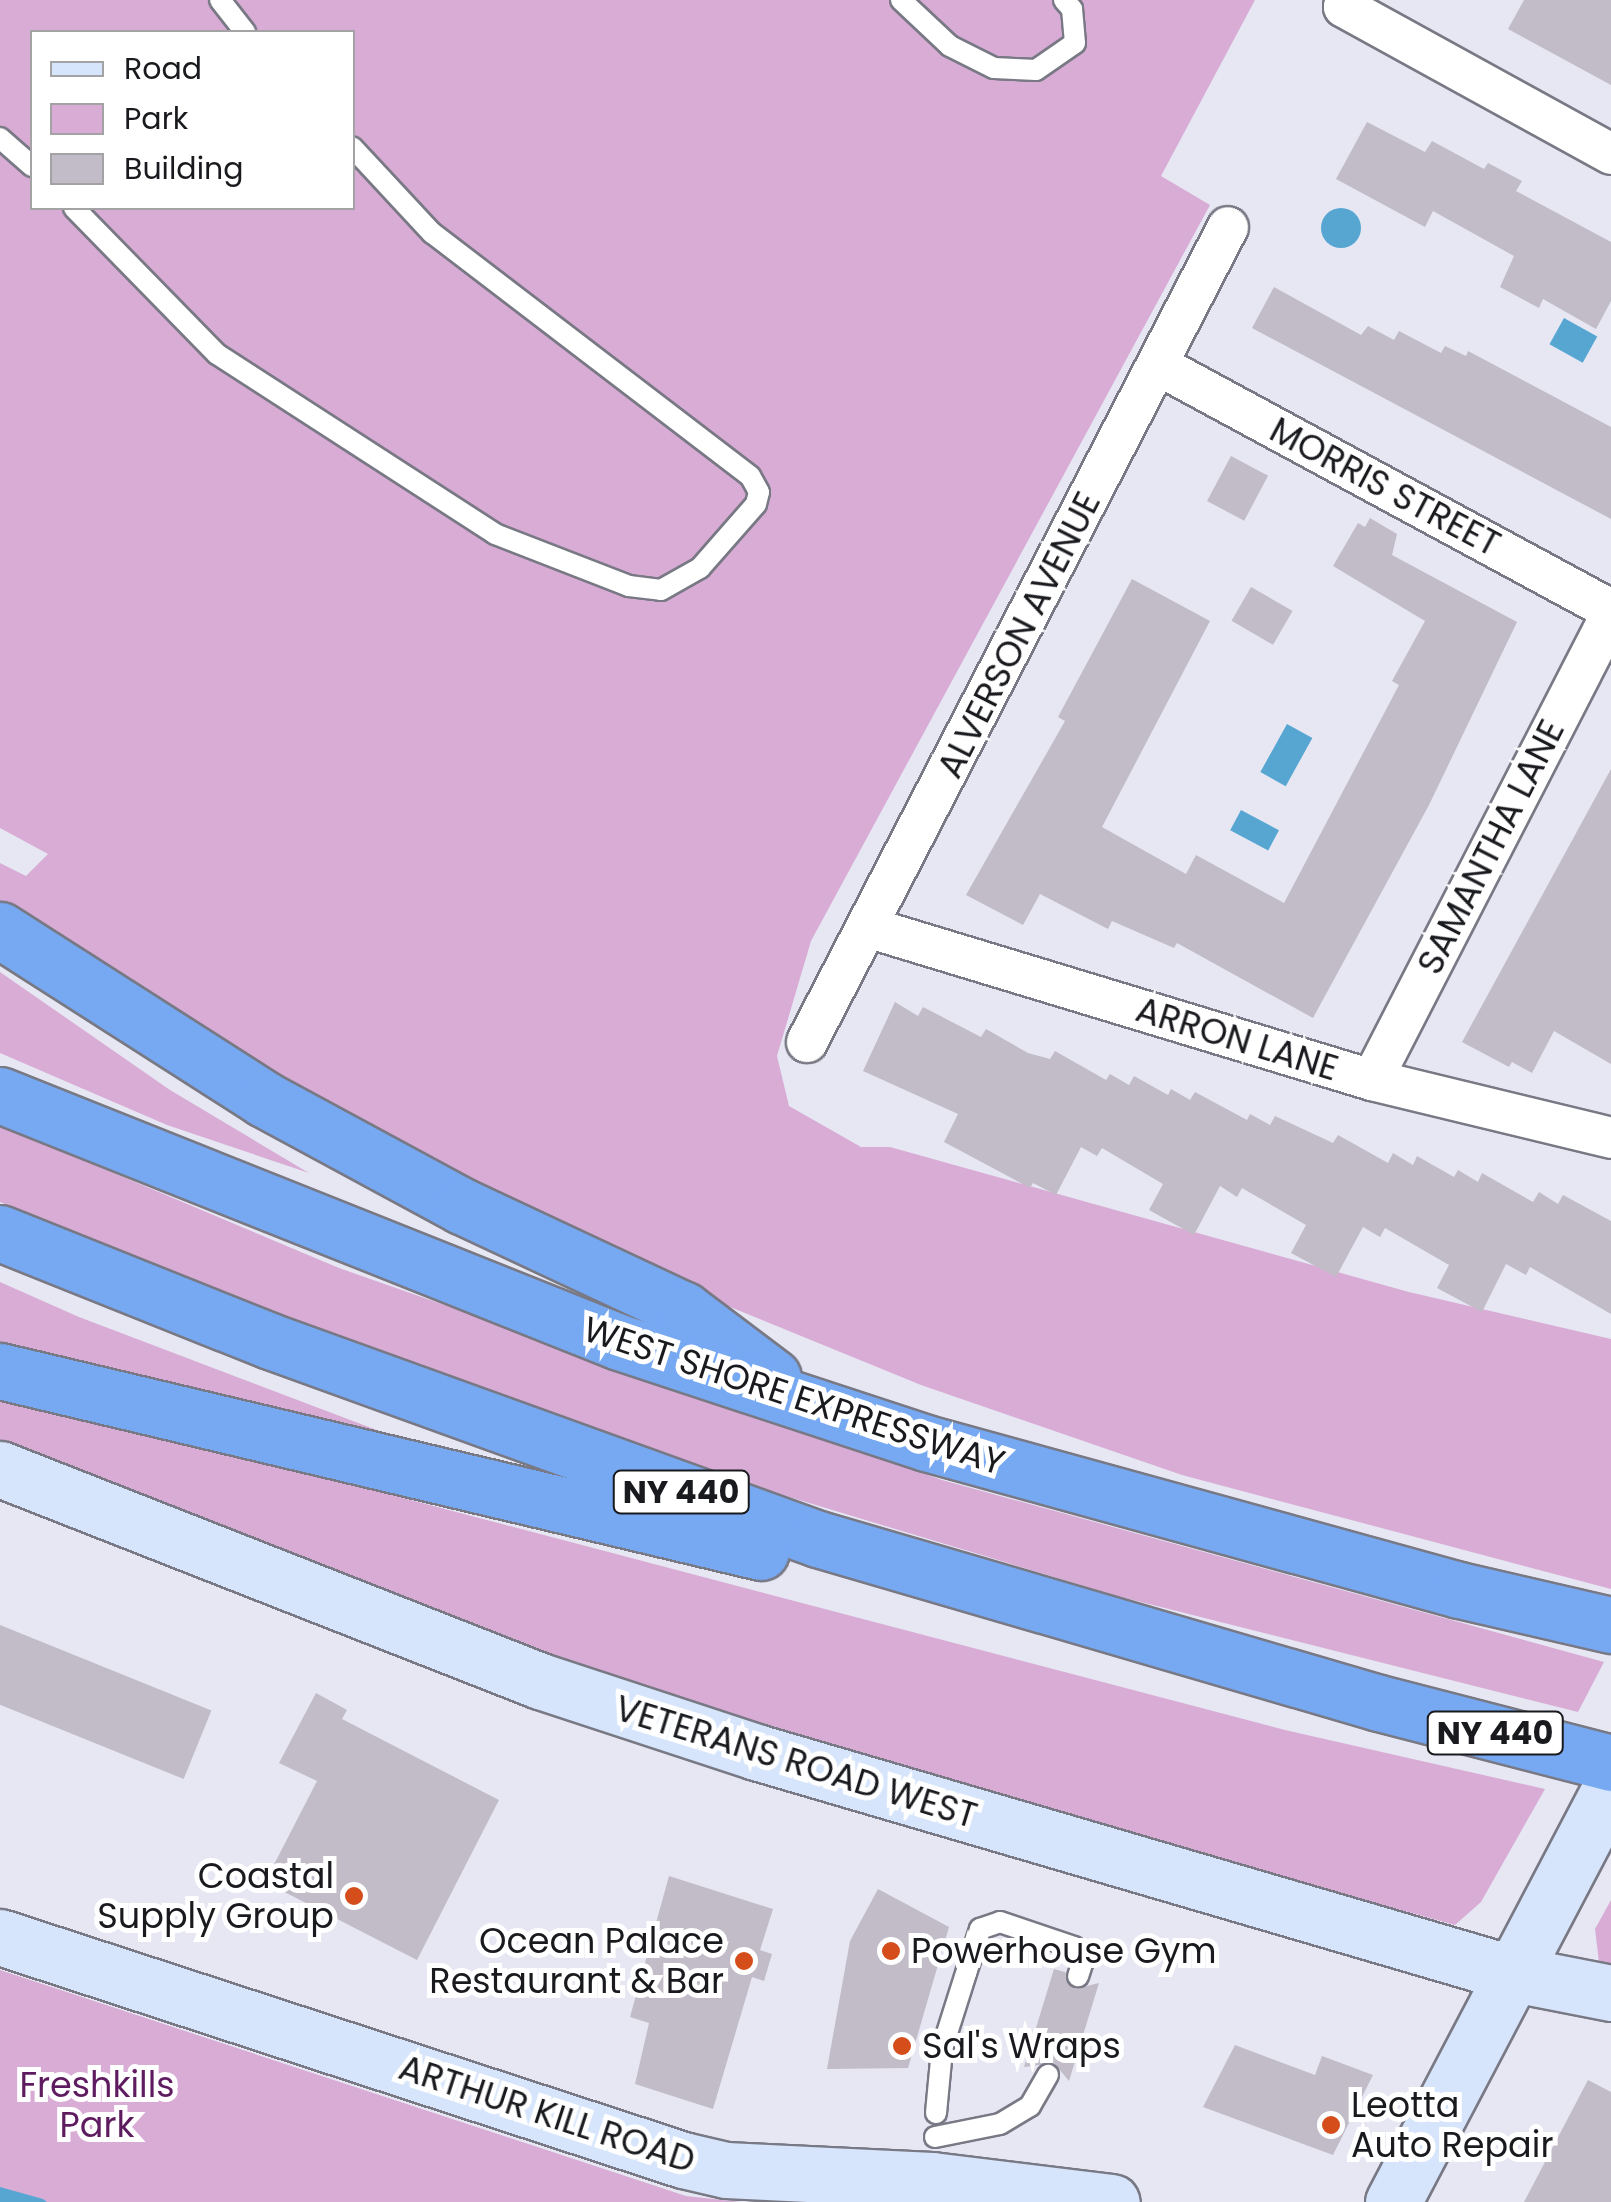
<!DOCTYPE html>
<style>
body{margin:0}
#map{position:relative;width:1611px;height:2202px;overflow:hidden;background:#e6e7f3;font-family:Poppins,sans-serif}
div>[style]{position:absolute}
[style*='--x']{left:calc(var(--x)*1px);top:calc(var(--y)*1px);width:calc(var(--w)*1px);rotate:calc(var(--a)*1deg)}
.green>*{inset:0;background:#d9acd6}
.water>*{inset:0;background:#57a6d2;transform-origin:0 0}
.round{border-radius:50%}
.building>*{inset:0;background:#c1bcc7;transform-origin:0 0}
.roads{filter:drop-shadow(2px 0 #787984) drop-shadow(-2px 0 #787984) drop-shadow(0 2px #787984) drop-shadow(0 -2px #787984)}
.lane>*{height:20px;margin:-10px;padding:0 10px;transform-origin:10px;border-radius:10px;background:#fff}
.street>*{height:40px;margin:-20px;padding:0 20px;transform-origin:20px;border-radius:20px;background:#fff}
.secondary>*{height:55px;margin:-27.5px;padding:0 27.5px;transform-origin:27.5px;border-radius:27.5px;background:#d6e5fb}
.highway>*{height:55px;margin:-27.5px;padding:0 27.5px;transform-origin:27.5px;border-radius:27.5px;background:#77a8f2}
.dots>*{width:28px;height:28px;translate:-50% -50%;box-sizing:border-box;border:5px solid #fff;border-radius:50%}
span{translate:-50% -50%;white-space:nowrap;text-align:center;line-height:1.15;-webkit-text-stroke:10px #fff;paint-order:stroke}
.shield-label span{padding:2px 8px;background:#fff;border:2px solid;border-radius:8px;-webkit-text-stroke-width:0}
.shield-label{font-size:32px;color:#191a1e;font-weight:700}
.street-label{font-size:35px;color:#191a1e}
.poi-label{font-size:35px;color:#191a1e}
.right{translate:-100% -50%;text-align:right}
.left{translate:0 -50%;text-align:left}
.park-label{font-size:35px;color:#5f1b5f}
.legend{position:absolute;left:30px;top:30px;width:325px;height:180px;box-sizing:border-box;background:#fff;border:2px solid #a3a3a5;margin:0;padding:12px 18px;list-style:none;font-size:30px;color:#191a1e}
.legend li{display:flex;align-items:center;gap:20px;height:50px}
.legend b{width:50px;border:2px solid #a3a3a5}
</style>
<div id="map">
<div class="green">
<div style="clip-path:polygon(evenodd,0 0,1255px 0,1161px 176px,1210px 205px,811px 941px,777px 1056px,789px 1106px,861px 1147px,890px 1147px,1409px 1292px,1611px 1339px,1611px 1589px,1182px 1475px,921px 1385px,625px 1264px,321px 1111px,0 914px,0 863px,26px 876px,48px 854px,0 828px,0 0,32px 32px,352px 32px,352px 208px,32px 208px,32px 32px)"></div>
<div style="clip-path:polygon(0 972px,170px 1090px,309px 1173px,167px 1125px,0 1053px)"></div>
<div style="clip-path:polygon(0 1125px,339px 1268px,942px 1480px,1604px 1662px,1578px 1712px,1117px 1596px,733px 1480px,311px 1329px,0 1202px)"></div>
<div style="clip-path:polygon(0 1282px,79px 1317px,506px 1479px,0 1349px)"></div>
<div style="clip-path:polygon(0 1392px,1285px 1730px,1545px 1789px,1481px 1902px,1455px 1925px,775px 1736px,439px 1631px,0 1449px)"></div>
<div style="clip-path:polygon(1611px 1900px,1611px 1965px,1599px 1962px,1595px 1929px)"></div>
<div style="clip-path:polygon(0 1970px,686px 2196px,741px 2202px,0 2202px)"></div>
</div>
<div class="water">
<div class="round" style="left:1321px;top:208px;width:40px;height:40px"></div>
<div style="left:1564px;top:318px;width:38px;height:30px;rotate:29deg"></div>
<div style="left:1287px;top:724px;width:29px;height:55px;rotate:29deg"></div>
<div style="left:1241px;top:810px;width:43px;height:23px;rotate:28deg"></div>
<div style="clip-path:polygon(0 2187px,43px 2199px,47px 2202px,0 2202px)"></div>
</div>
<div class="building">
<div style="clip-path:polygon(1524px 0,1611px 0,1611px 85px,1508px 29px)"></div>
<div style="clip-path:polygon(1367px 122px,1425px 152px,1432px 141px,1484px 169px,1488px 163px,1522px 181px,1516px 191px,1611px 242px,1611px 301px,1596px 329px,1543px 299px,1539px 308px,1500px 287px,1514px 256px,1433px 211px,1425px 227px,1336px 179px)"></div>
<div style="clip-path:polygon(1274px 287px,1361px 335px,1368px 326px,1394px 340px,1399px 331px,1441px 353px,1445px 346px,1466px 356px,1468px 351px,1611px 427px,1611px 519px,1252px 328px)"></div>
<div style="left:1231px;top:456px;width:42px;height:51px;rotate:28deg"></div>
<div style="clip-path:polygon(1370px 518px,1397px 534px,1392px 555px,1517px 622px,1429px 805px,1313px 1018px,1177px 943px,1174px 948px,1112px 921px,1108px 929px,1040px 894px,1023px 925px,966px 895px,1065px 721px,1058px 717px,1132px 579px,1210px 621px,1102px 827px,1186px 874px,1196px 855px,1284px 903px,1399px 685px,1392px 681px,1425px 621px,1333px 566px,1358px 523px,1365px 527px)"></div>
<div style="left:1251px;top:587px;width:48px;height:39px;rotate:30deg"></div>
<div style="clip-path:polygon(1611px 769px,1611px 1064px,1554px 1031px,1532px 1073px,1512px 1062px,1509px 1067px,1462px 1042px)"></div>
<div style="clip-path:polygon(895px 1002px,918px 1016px,923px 1007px,981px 1037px,986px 1029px,1028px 1053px,1050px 1059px,1055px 1051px,1106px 1080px,1110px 1074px,1129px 1085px,1134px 1076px,1168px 1095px,1171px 1089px,1190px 1100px,1195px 1092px,1247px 1120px,1250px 1114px,1270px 1125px,1275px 1116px,1333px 1143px,1338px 1135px,1388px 1163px,1393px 1153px,1413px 1165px,1417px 1156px,1454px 1177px,1458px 1170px,1478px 1182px,1482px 1173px,1533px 1202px,1539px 1192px,1558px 1204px,1563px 1195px,1611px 1221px,1611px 1314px,1530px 1267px,1526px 1275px,1506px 1264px,1482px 1312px,1437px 1288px,1449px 1265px,1385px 1228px,1380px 1237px,1363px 1227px,1336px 1277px,1291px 1253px,1306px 1225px,1242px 1188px,1237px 1197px,1220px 1186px,1194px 1235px,1149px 1210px,1163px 1184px,1102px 1148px,1097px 1156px,1081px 1147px,1056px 1195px,1033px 1183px,1030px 1188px,944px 1142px,958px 1114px,863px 1071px)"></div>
<div style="left:0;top:1625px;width:228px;height:74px;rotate:22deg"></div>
<div style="clip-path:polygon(316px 1693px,347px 1710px,342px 1719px,499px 1800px,417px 1960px,265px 1882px,317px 1781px,279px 1763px)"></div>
<div style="clip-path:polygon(669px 1876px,773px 1909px,760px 1950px,772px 1954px,764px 1981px,752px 1977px,713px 2109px,635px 2084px,649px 2023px,630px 2017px)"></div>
<div style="clip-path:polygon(878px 1889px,949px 1927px,908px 2068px,827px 2069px,850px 1941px)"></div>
<div style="clip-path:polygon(1054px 1969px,1065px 1972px,1075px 1989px,1099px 1983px,1069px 2081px,1054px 2063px,1024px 2067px)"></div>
<div style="clip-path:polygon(1235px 2045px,1315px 2075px,1322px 2056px,1373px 2075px,1333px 2155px,1203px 2107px)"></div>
<div style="clip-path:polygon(1588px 2080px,1611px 2092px,1611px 2202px,1524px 2202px)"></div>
</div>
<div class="roads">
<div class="lane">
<div style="--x:220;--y:0;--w:41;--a:52"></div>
<div style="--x:901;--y:0;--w:67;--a:43.2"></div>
<div style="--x:950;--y:46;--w:49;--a:26.6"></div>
<div style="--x:994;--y:68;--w:42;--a:2.7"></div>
<div style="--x:1036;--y:70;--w:47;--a:-34.7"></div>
<div style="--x:1075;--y:43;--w:34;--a:-95"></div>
<div style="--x:1072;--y:9;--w:12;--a:-132"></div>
<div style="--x:0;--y:138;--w:43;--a:41.2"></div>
<div style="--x:74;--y:208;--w:204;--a:45.6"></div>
<div style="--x:217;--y:354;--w:331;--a:32.9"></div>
<div style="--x:495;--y:534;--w:144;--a:21.2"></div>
<div style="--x:629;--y:586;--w:32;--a:7"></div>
<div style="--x:661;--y:590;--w:45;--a:-29.4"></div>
<div style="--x:700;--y:568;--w:85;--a:-48.8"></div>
<div style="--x:756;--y:504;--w:12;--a:-76"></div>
<div style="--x:759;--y:492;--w:18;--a:-119"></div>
<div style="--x:750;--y:476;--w:400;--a:-142.6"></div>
<div style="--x:432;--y:233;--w:117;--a:-132.9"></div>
<div style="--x:936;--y:2113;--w:64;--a:-84.6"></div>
<div style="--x:942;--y:2049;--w:126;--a:-72.4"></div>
<div style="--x:980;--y:1929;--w:21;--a:-19"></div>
<div style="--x:1000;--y:1922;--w:78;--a:18.7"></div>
<div style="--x:1074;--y:1947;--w:17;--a:57"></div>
<div style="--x:1083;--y:1961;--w:16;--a:108"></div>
<div style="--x:935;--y:2137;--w:66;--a:-11.3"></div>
<div style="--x:1000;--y:2124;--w:35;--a:-31"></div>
<div style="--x:1030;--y:2106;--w:36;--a:-60"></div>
</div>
<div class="street">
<div style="--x:1348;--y:0;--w:8;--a:120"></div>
<div style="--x:1344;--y:7;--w:305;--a:28.8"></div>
<div style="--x:1158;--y:365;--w:515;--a:28.41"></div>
<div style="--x:867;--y:927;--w:528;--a:16.86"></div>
<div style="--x:1372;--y:1080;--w:246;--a:13.6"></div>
<div style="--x:807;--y:1042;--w:917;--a:-62.68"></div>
<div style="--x:1372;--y:1080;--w:523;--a:-62.8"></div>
</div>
<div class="secondary">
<div style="--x:0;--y:1469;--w:580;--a:21.43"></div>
<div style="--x:540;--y:1681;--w:227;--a:18.2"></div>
<div style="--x:756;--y:1752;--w:790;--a:16.32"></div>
<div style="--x:1514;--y:1974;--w:99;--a:11.1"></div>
<div style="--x:0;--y:1937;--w:718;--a:18.08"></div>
<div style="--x:683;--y:2160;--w:44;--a:13.1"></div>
<div style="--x:726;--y:2170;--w:206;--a:2.8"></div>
<div style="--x:932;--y:2180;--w:181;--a:7"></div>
<div style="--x:1393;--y:2202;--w:469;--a:-62.3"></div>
</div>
<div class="highway">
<div style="--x:0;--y:930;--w:313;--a:32.6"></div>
<div style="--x:264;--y:1099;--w:225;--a:28.4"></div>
<div style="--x:462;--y:1206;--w:245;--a:25.1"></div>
<div style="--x:684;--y:1310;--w:111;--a:37"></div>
<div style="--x:0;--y:1095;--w:666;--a:21.75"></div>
<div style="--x:619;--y:1342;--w:323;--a:18.2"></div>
<div style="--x:926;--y:1443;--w:553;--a:15.42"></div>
<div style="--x:1459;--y:1590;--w:156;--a:13"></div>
<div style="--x:0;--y:1233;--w:291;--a:21.8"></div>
<div style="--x:270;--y:1341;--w:583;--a:19.87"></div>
<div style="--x:818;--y:1539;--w:584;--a:16.3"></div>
<div style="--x:1379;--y:1703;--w:240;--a:14.5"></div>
<div style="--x:0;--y:1371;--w:782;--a:13.38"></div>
</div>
</div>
<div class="dots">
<div style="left:354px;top:1896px;background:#d44d1a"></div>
<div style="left:891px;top:1951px;background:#d44d1a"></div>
<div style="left:744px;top:1961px;background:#d44d1a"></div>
<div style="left:902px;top:2046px;background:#d44d1a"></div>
<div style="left:1331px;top:2125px;background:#d44d1a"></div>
</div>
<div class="shield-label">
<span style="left:681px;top:1492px">NY 440</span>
<span style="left:1495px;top:1733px">NY 440</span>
</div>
<div class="street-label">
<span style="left:1385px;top:487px;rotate:28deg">MORRIS STREET</span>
<span style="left:1019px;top:635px;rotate:-63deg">ALVERSON AVENUE</span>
<span style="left:1491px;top:847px;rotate:-63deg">SAMANTHA LANE</span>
<span style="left:1237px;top:1039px;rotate:17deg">ARRON LANE</span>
<span style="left:794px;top:1396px;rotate:18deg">WEST SHORE EXPRESSWAY</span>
<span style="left:796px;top:1762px;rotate:17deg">VETERANS ROAD WEST</span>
<span style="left:547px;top:2114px;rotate:18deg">ARTHUR KILL ROAD</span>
</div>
<div class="poi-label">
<span class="right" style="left:334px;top:1896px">Coastal<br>Supply Group</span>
<span class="right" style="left:724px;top:1961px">Ocean Palace<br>Restaurant &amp; Bar</span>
<span class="left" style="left:911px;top:1951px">Powerhouse Gym</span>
<span class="left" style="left:922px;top:2046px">Sal's Wraps</span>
<span class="left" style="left:1351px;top:2125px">Leotta<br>Auto Repair</span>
</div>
<div class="park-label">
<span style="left:97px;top:2105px">Freshkills<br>Park</span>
</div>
<ul class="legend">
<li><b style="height:12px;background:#d6e5fb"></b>Road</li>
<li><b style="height:28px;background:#d9acd6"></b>Park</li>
<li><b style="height:28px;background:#c1bcc7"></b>Building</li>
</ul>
</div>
